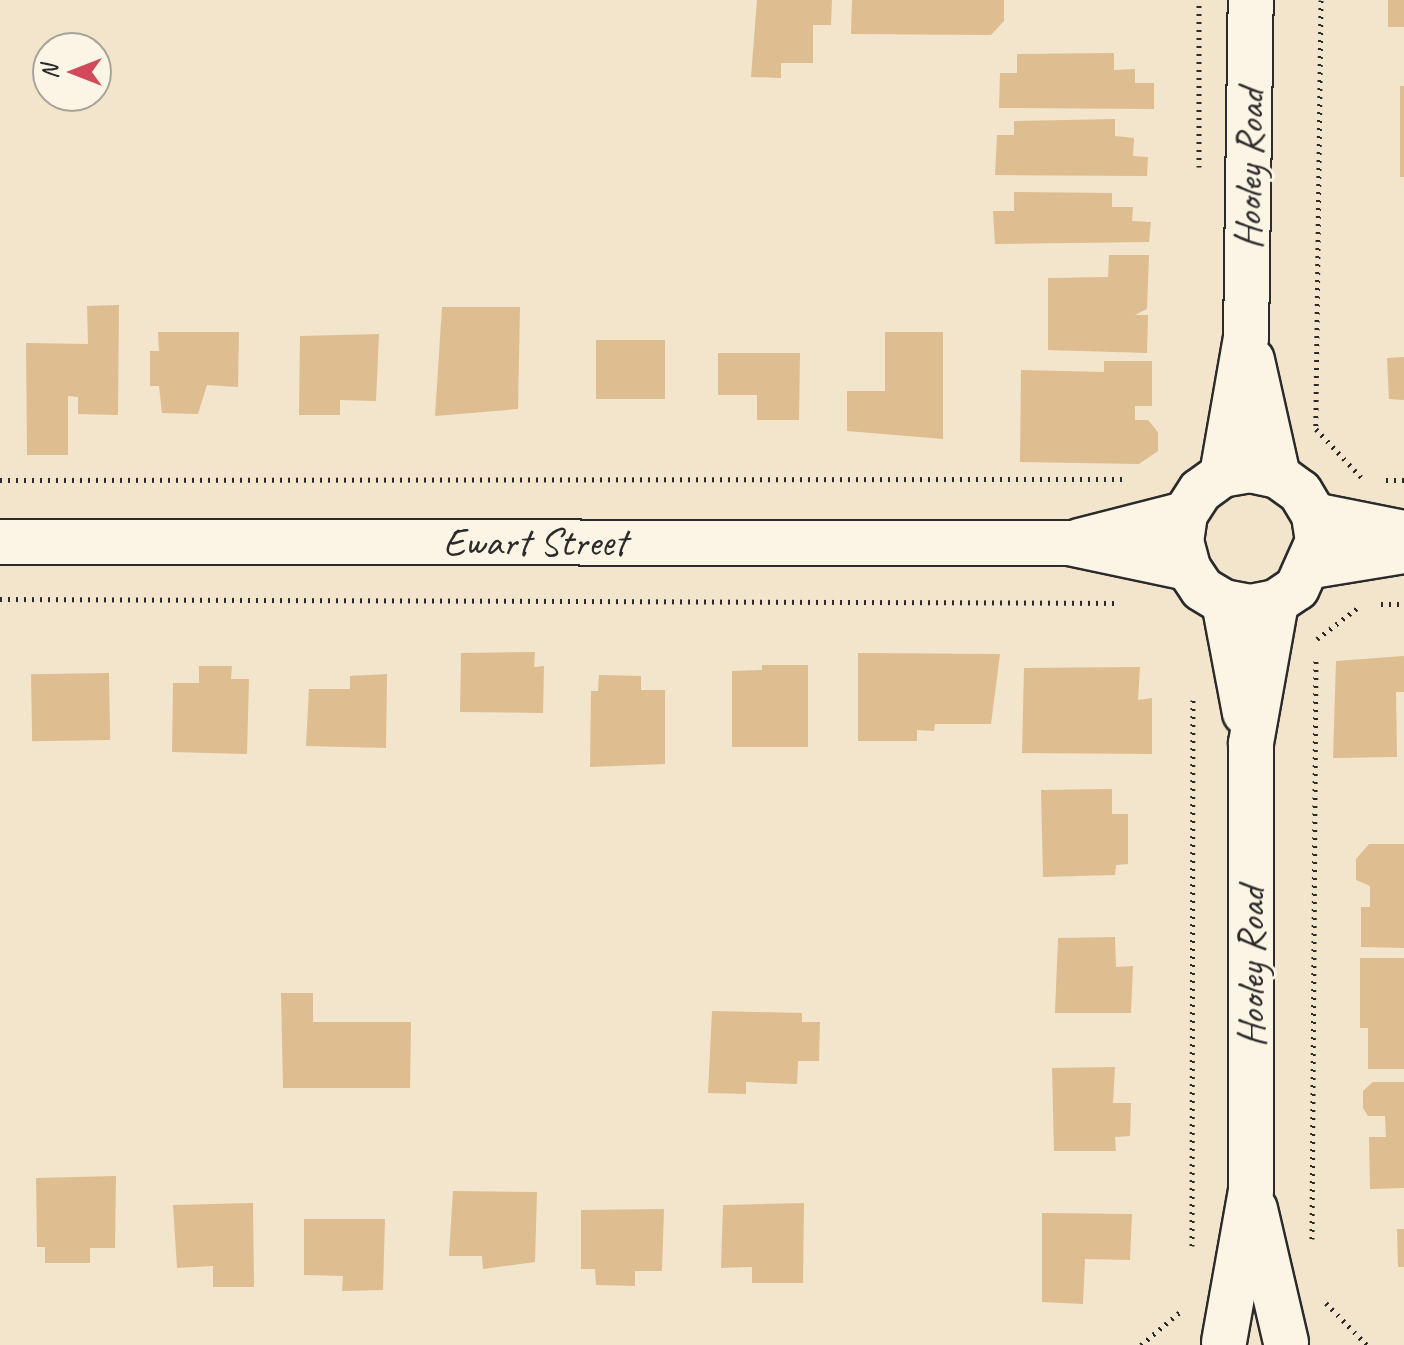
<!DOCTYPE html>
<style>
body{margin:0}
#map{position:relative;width:1404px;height:1345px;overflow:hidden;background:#f3e4cc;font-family:Caveat,sans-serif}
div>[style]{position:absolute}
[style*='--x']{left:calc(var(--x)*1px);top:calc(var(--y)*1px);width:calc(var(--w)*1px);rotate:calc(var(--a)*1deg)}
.building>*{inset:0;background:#debd90;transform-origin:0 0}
.path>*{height:5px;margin-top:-2.5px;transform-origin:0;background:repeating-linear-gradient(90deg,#2b2b2b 0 2px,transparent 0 8px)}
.roads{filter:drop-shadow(2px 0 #2b2b2b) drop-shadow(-2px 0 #2b2b2b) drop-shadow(0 2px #2b2b2b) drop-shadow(0 -2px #2b2b2b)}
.street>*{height:44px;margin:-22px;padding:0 22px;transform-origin:22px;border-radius:22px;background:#fcf5e5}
span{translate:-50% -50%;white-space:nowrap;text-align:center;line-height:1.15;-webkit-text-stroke:6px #fcf5e5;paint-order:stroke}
.street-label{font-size:40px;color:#2b2b2b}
.north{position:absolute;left:32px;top:32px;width:80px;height:80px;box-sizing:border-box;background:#fcf5e5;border:2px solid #a8a49b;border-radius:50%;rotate:270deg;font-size:22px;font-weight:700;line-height:32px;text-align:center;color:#2b2b2b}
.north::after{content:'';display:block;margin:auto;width:28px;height:36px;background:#d1495b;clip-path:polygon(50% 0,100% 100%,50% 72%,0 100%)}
</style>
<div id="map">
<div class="building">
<div style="clip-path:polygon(757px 0,832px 0,831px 25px,813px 25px,813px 63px,781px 63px,781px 78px,751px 77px)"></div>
<div style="clip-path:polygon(852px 0,1004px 0,1004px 21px,991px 35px,851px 34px)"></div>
<div style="left:1388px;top:0;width:16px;height:27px"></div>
<div style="clip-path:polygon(1114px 53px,1114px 70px,1135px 69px,1135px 83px,1154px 83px,1154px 109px,999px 108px,1000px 73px,1017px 73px,1017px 54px)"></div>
<div style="left:1400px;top:86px;width:4px;height:91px"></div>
<div style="clip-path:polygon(1115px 119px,1115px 136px,1134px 138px,1133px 156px,1148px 157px,1147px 176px,995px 175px,997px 135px,1014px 135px,1014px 121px)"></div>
<div style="clip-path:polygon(1014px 192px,1112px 193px,1112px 207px,1133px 207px,1132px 221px,1151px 222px,1149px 242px,995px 244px,993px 211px,1014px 211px)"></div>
<div style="clip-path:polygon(1109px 255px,1149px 255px,1147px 309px,1135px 315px,1148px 315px,1147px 353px,1048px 350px,1048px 278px,1108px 277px)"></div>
<div style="clip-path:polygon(119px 305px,118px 415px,78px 414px,78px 397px,68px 396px,68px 455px,27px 455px,26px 343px,88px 344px,87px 306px)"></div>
<div style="clip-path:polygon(442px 307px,520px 307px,518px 409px,435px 416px)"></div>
<div style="clip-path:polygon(158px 332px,239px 332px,238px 387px,207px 385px,198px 414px,162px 413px,159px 386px,150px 386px,150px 351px,159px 351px)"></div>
<div style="clip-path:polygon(885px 332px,943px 332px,943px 439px,847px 431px,847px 391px,885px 391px)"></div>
<div style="clip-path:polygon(379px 334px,376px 401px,340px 400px,340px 415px,299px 415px,300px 336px)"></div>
<div style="left:596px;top:340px;width:69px;height:59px"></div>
<div style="clip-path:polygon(718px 353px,800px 353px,799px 420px,757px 420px,757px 395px,718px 395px)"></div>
<div style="clip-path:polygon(1404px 357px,1404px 400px,1389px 399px,1387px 358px)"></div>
<div style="clip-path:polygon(1104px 361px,1152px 361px,1152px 406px,1135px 406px,1135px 420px,1148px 420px,1158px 432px,1158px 451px,1139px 464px,1020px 462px,1021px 370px,1104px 372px)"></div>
<div style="clip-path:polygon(535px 652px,534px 667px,544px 666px,543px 713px,460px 712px,461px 653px)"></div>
<div style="clip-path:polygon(858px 653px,1000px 654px,991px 724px,935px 724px,934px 731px,917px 730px,917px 741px,858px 741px)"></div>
<div style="clip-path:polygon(1404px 656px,1404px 692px,1396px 692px,1397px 757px,1333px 758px,1336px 661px)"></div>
<div style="clip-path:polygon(762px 665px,808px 665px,808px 747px,732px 747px,732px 671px,762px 670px)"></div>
<div style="clip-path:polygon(199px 666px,232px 666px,231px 679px,249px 679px,247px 754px,172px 752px,173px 683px,199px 683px)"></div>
<div style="clip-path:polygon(1140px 667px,1138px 700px,1152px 698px,1152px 754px,1022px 753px,1024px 668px)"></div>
<div style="left:109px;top:673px;width:67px;height:78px;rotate:89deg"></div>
<div style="clip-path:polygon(387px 674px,386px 748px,306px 746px,309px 689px,350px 689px,350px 676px)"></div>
<div style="clip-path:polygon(599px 675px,641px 676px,641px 690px,665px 690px,665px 764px,590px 767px,591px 691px,598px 691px)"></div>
<div style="clip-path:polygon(1112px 789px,1112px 814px,1128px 814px,1128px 864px,1116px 865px,1115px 875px,1043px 877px,1041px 790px)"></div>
<div style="clip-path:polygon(1369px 844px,1404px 844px,1404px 948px,1361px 947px,1361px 907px,1370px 907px,1370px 886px,1356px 880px,1356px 859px)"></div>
<div style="clip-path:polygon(1115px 937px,1116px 967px,1133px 966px,1131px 1013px,1055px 1013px,1058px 938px)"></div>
<div style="clip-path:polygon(1360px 958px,1404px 958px,1404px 1069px,1368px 1069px,1368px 1028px,1360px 1028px)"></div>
<div style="clip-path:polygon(281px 993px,313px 993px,313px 1022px,411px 1022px,410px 1088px,283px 1088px)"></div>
<div style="clip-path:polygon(712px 1011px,802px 1013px,802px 1022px,820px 1022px,819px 1061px,798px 1061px,797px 1084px,746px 1082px,746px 1094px,708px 1093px)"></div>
<div style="clip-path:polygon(1115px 1067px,1113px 1103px,1131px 1103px,1130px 1136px,1115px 1137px,1116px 1151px,1054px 1151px,1052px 1068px)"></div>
<div style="clip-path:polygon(1373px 1082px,1404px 1082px,1404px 1188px,1370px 1189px,1369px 1137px,1386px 1137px,1385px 1116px,1368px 1116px,1363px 1108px,1363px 1091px)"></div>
<div style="clip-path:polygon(116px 1176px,115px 1248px,90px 1248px,90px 1263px,45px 1263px,45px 1247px,37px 1247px,36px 1178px)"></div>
<div style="clip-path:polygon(453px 1191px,537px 1192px,535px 1262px,483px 1269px,482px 1256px,449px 1256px)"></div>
<div style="clip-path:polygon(253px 1203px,254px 1287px,213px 1287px,213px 1266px,177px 1268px,173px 1205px)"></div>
<div style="clip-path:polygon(804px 1203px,803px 1283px,752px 1283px,752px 1267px,721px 1268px,723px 1205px)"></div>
<div style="clip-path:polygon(664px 1209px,662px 1271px,635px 1271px,635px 1286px,596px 1285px,595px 1269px,581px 1269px,581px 1210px)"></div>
<div style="clip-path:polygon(1042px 1213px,1132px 1214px,1130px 1260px,1085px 1259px,1083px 1304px,1042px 1302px)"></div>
<div style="clip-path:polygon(304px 1219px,385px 1219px,383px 1290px,342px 1291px,343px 1276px,304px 1275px)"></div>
<div style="clip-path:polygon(1397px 1229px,1404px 1229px,1404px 1267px,1398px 1267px)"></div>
</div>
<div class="path">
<div style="--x:1321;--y:0;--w:429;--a:90.7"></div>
<div style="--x:1316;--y:429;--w:66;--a:46.8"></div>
<div style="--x:1199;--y:167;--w:167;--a:-90"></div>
<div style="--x:0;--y:480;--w:1126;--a:-0.05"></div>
<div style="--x:1386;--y:480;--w:18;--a:0"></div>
<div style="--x:0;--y:599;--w:1119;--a:0.2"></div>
<div style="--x:1381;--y:604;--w:23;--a:0"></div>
<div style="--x:1317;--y:639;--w:54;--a:-37.5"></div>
<div style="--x:1312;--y:1239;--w:582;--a:-89.61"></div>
<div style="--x:1192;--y:1246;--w:546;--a:-89.9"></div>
<div style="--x:1326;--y:1303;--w:59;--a:45.7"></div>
<div style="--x:1141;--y:1345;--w:52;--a:-40.4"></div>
</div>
<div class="roads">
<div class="street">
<div style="--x:1252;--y:360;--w:119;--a:77.4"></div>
<div style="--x:1222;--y:475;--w:139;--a:-80.1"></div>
<div style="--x:1246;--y:338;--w:338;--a:-89.2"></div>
<div style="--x:1314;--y:515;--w:92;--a:11.3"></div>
<div style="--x:1079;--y:541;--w:109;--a:-14.3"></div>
<div style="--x:0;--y:542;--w:1069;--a:0.05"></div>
<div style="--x:1069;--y:543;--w:122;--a:11.9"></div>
<div style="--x:1188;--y:568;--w:25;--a:56"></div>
<div style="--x:1202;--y:589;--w:26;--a:31"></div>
<div style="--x:1224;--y:602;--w:26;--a:11"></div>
<div style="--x:1250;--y:607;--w:26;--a:-11"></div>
<div style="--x:1276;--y:602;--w:25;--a:-34"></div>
<div style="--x:1297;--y:588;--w:51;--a:-65.9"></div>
<div style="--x:1318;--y:541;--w:26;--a:-99"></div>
<div style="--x:1314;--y:515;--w:27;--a:-121"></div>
<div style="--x:1300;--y:492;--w:27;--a:-144"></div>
<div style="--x:1278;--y:476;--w:29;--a:-168"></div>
<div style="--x:1250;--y:470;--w:28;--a:170"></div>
<div style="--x:1222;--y:475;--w:27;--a:144"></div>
<div style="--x:1200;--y:491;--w:27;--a:123"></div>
<div style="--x:1185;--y:514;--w:27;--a:98"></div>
<div style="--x:1181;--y:541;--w:28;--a:75"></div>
<div style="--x:1312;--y:566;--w:93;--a:-9.3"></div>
<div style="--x:1224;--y:602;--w:113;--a:79.3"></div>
<div style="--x:1255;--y:1209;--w:137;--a:76.9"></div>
<div style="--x:1224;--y:1342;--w:153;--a:-79.9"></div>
<div style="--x:1251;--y:1191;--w:448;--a:-90"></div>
<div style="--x:1251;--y:743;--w:143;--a:-79.9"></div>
</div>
</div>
<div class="street-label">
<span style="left:1249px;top:169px;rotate:-89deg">Hooley Road</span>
<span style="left:535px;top:542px">Ewart Street</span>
<span style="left:1251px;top:967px;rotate:-90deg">Hooley Road</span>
</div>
<div class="north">N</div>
</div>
